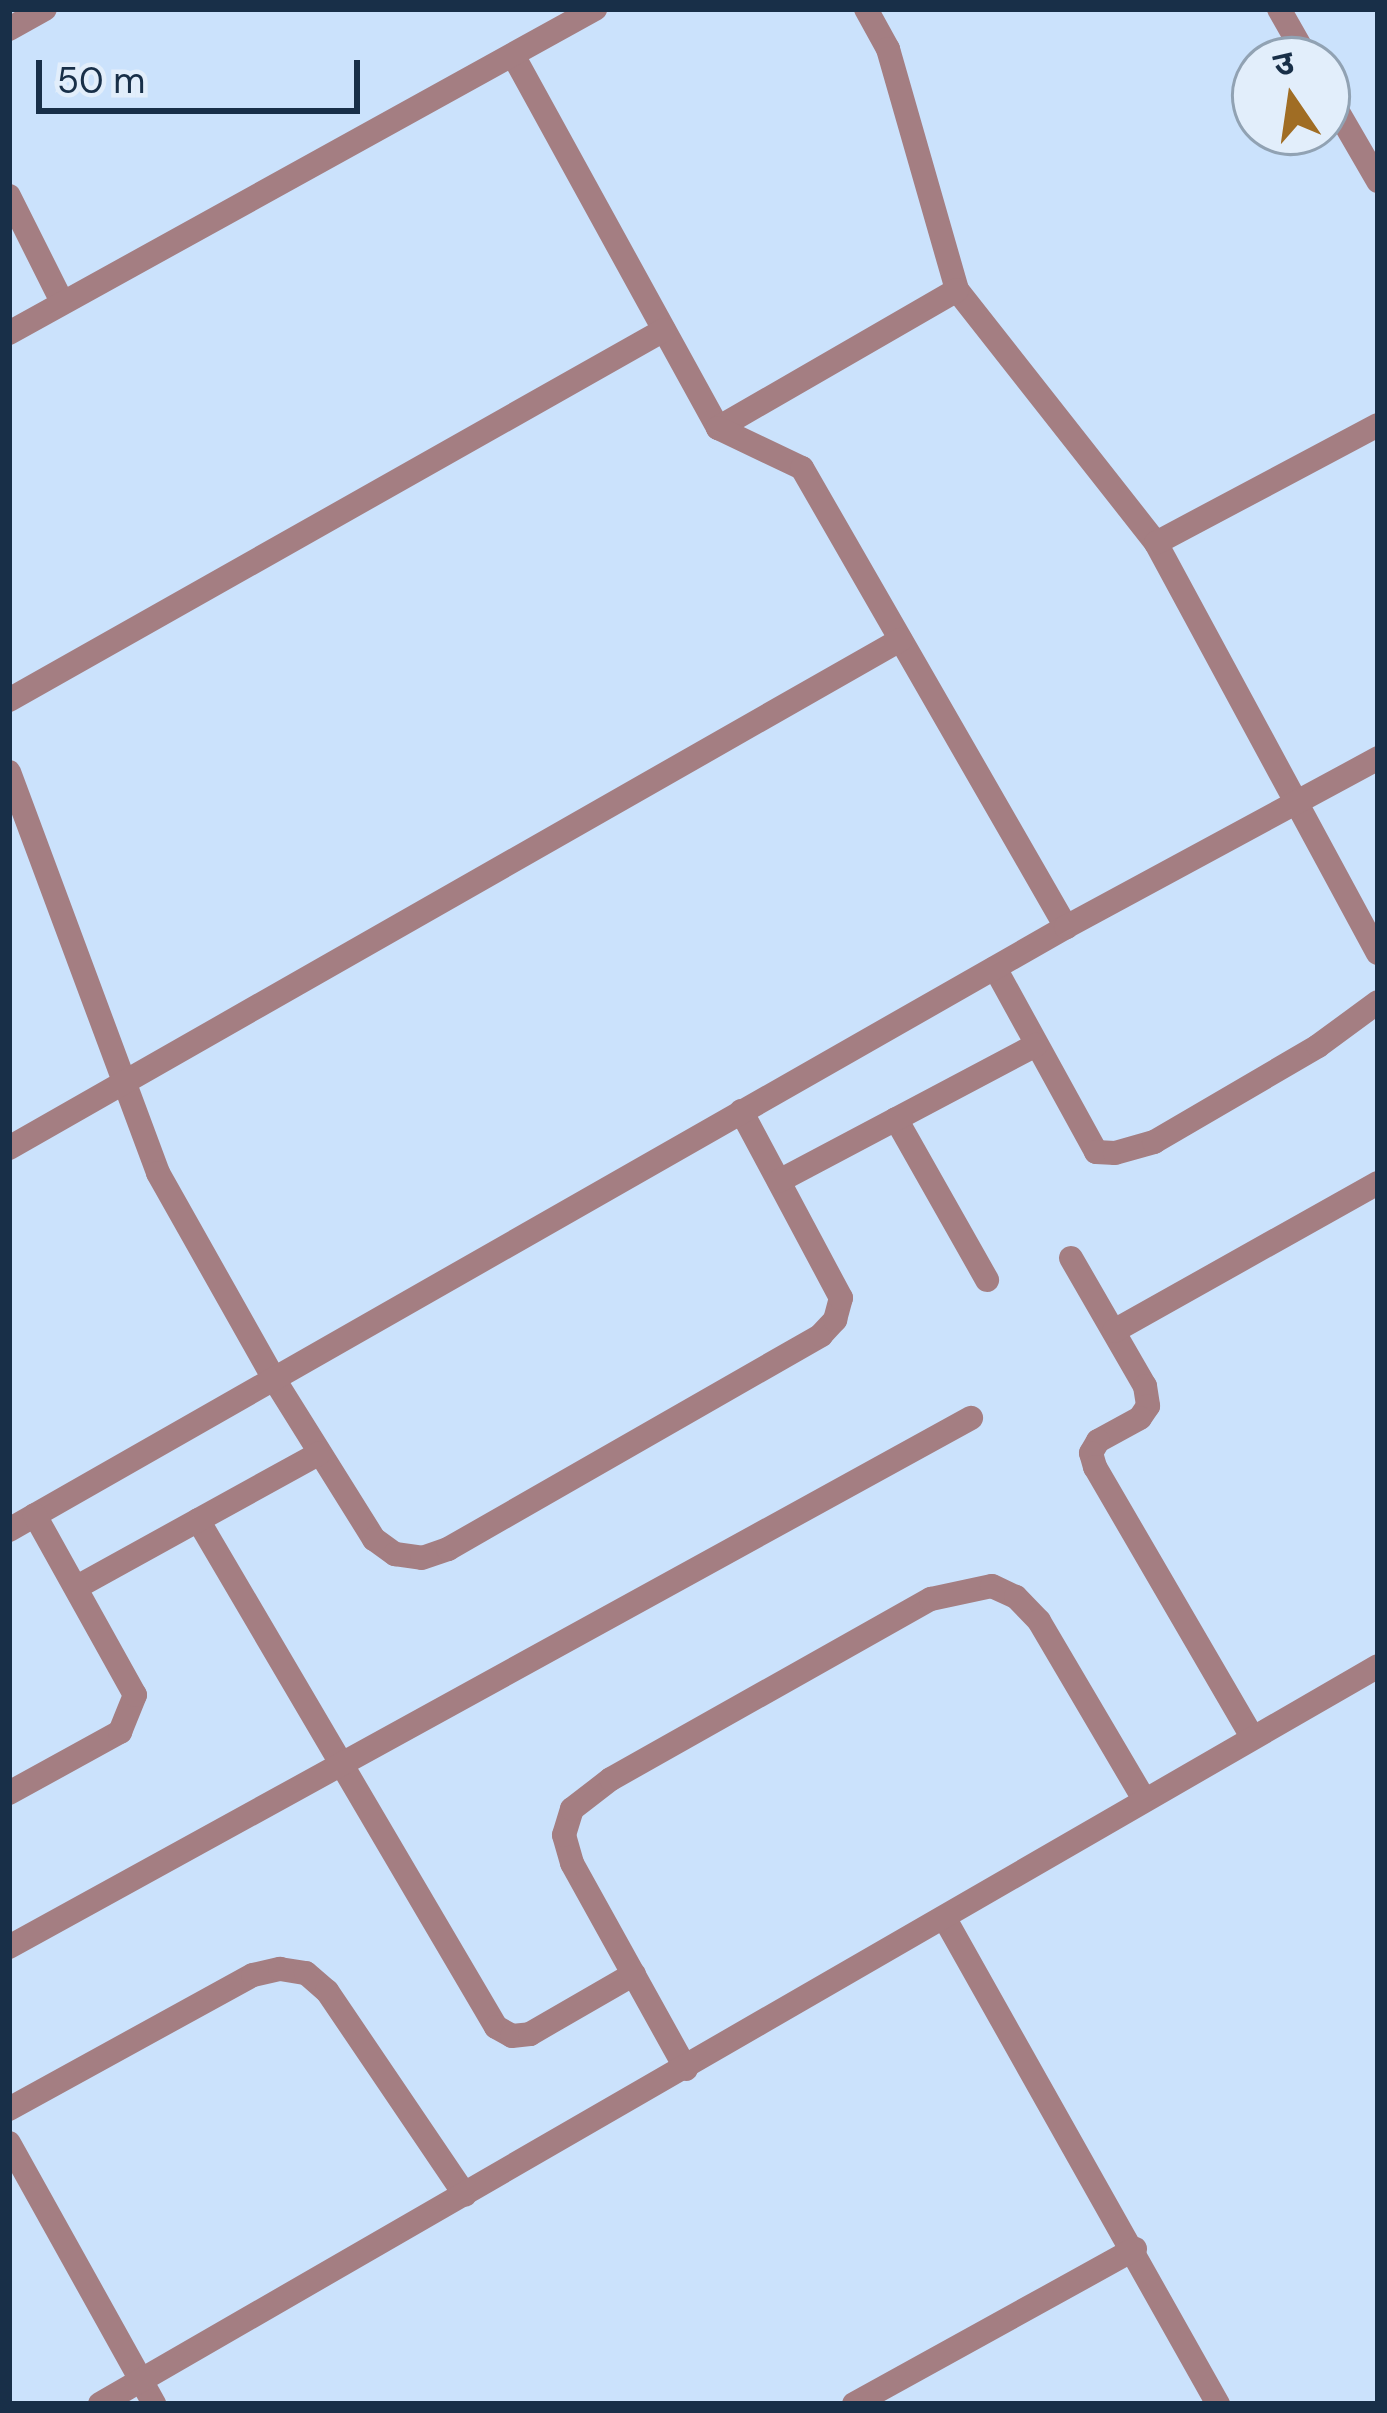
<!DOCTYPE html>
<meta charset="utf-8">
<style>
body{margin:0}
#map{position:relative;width:1387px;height:2413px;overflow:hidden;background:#cbe2fc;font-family:"DM Sans","Noto Sans Devanagari",sans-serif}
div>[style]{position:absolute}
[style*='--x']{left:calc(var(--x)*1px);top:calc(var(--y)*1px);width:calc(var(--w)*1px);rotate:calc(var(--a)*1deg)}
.minor>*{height:24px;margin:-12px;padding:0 12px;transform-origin:12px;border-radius:12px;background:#a47e82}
span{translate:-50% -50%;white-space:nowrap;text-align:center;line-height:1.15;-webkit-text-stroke:12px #e2eefb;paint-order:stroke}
.frame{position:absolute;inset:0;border:12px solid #182f48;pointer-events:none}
.north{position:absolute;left:1231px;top:36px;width:120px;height:120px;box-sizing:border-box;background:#e2eefb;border:3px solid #91a2b3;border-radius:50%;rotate:347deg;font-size:33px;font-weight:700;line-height:48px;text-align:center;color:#182f48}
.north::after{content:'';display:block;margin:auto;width:42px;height:54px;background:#a06d24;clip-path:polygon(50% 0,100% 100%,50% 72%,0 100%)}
.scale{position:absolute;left:36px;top:60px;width:324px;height:54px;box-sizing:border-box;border:6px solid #182f48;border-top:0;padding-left:15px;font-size:36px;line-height:42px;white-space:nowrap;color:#182f48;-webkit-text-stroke:9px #e2eefb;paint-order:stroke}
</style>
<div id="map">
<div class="minor">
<div style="--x:866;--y:9;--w:46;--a:61.2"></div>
<div style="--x:888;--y:49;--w:251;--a:74"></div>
<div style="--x:957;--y:290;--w:322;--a:51.8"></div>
<div style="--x:1156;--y:543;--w:466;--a:61.6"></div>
<div style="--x:1279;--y:9;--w:59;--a:60.4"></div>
<div style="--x:9;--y:29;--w:41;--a:-29.1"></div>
<div style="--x:513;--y:55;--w:426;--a:61.2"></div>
<div style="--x:718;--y:428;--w:276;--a:-30"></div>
<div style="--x:1327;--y:93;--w:102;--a:59.9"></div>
<div style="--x:9;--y:196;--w:119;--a:63.4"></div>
<div style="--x:9;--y:333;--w:670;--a:-28.94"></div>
<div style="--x:718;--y:428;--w:93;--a:25.5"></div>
<div style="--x:802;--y:468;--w:530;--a:60.09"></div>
<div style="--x:1156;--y:543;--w:251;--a:-28"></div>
<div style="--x:9;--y:700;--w:752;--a:-29.46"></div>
<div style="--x:9;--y:772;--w:428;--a:69.6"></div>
<div style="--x:158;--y:1173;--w:236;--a:60.6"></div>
<div style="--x:274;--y:1379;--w:189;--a:58"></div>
<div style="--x:374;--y:1539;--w:26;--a:36"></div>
<div style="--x:395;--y:1554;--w:27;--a:8"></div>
<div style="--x:422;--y:1558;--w:28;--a:-19"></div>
<div style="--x:448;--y:1549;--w:430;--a:-29.8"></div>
<div style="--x:821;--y:1335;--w:21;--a:-47"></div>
<div style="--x:835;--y:1320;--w:23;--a:-75"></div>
<div style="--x:841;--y:1298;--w:212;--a:-118.1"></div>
<div style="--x:995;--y:968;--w:210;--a:61.2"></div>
<div style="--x:1096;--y:1152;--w:19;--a:3"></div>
<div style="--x:1115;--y:1153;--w:41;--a:-15.8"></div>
<div style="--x:1154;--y:1142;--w:190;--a:-30.3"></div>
<div style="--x:1318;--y:1046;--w:74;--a:-36.3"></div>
<div style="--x:896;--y:1119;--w:185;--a:60.5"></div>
<div style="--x:9;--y:1148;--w:1026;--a:-29.69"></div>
<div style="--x:779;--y:1181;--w:291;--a:-27.9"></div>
<div style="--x:1071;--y:1258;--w:148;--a:60"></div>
<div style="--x:1145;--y:1386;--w:20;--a:81"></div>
<div style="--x:1148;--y:1406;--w:14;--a:124"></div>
<div style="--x:1140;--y:1418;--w:48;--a:151.3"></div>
<div style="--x:1098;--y:1441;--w:14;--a:120"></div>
<div style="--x:1091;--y:1453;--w:15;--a:74"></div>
<div style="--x:1095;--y:1467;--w:312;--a:59.8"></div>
<div style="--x:1114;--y:1331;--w:303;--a:-29.3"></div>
<div style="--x:198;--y:1520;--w:588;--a:59.55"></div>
<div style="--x:496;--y:2027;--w:18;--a:29"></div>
<div style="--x:512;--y:2036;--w:18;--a:-6"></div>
<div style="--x:530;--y:2034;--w:120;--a:-30"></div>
<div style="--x:9;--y:1530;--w:1217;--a:-29.7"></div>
<div style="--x:1066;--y:927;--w:355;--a:-28.4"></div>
<div style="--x:77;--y:1587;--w:277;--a:-28.9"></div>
<div style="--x:9;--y:1793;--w:127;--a:-28.8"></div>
<div style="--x:120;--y:1732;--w:40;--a:-68"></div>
<div style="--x:135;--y:1695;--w:206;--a:-119.1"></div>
<div style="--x:945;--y:1919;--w:557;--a:60.63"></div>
<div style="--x:9;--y:1947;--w:1098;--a:-28.81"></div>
<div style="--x:686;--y:2069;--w:235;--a:-119"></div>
<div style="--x:572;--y:1863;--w:29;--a:-106"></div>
<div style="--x:564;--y:1835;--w:27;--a:-73"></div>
<div style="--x:572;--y:1809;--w:49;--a:-37.6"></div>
<div style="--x:611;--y:1779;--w:367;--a:-29.4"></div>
<div style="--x:931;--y:1599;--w:62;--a:-12"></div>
<div style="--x:992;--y:1586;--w:26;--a:25"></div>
<div style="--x:1016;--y:1597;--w:33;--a:46"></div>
<div style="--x:1039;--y:1621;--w:207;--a:59.5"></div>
<div style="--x:9;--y:2109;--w:278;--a:-28.8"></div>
<div style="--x:253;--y:1975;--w:28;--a:-13"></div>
<div style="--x:280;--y:1969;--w:26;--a:9"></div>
<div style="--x:306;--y:1973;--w:28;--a:41"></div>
<div style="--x:327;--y:1991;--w:246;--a:55.9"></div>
<div style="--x:9;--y:2143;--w:299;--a:60.9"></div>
<div style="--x:100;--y:2404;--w:1476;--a:-30"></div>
<div style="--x:854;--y:2404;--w:321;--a:-28.9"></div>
</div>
<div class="frame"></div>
<div class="north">उ</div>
<div class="scale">50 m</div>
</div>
